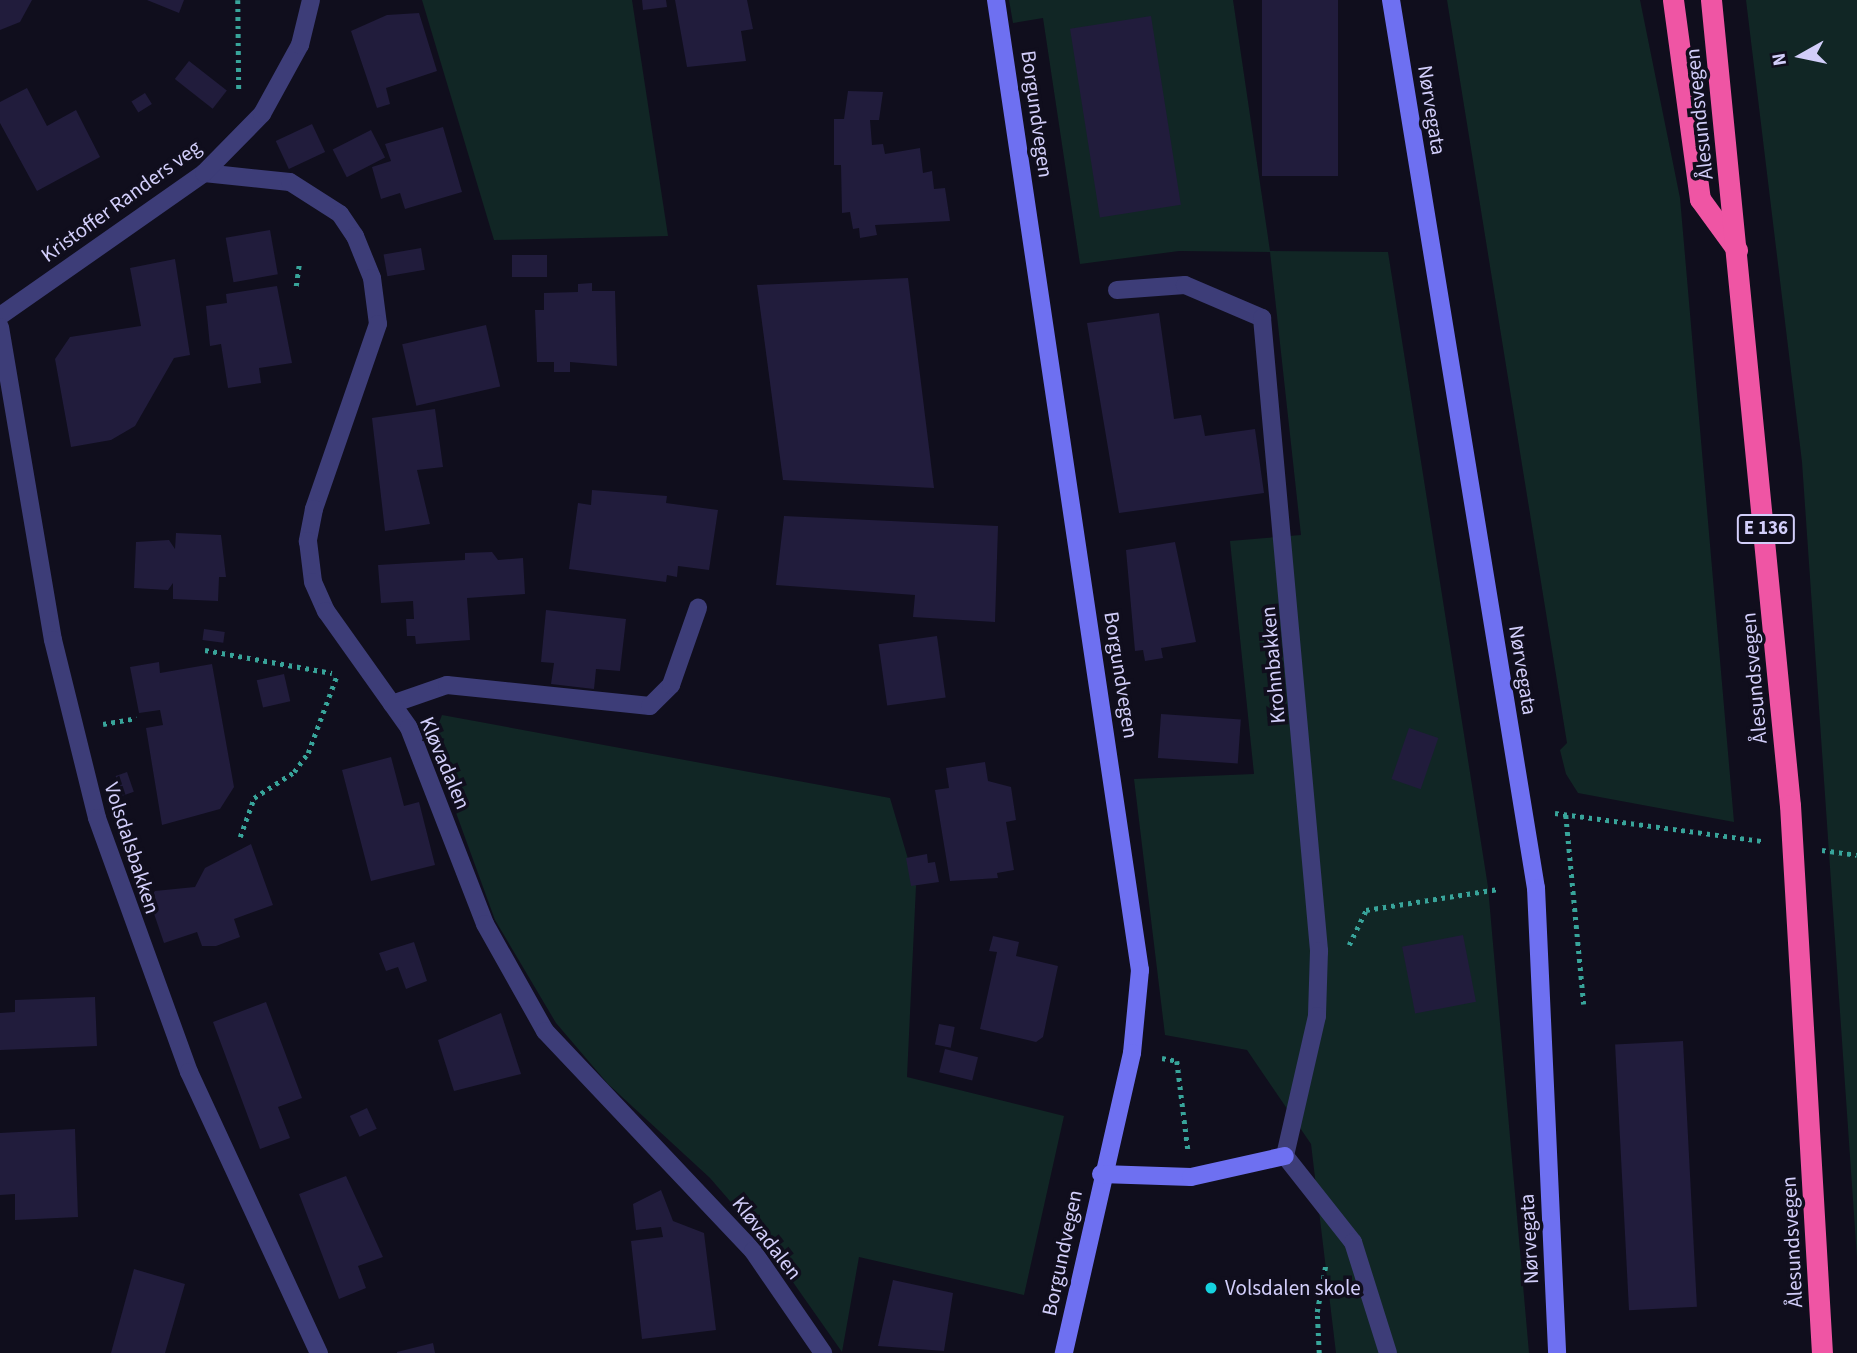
<!DOCTYPE html>
<meta charset="utf-8">
<style>
body{margin:0}
#map{position:relative;width:1857px;height:1353px;overflow:hidden;background:#100e1d;font-family:"Source Sans 3",sans-serif}
div>[style]{position:absolute}
[style*='--x']{left:calc(var(--x)*1px);top:calc(var(--y)*1px);width:calc(var(--w)*1px);rotate:calc(var(--a)*1deg)}
.green>*{inset:0;background:#112625}
.building>*{inset:0;background:#211c3c;transform-origin:0 0}
.path>*{height:4.5px;margin-top:-2.25px;transform-origin:0;background:repeating-linear-gradient(90deg,#38a49a 0 3.5px,transparent 0 8.5px)}
.lane>*{height:18px;margin:-9px;padding:0 9px;transform-origin:9px;border-radius:9px;background:#3d3d78}
.street>*{height:18px;margin:-9px;padding:0 9px;transform-origin:9px;border-radius:9px;background:#3d3d78}
.secondary>*{height:18px;margin:-9px;padding:0 9px;transform-origin:9px;border-radius:9px;background:#6e70f1}
.highway>*{height:21px;margin:-10.5px;padding:0 10.5px;transform-origin:10.5px;border-radius:10.5px;background:#ef55a4}
.dots>*{width:19px;height:19px;translate:-50% -50%;box-sizing:border-box;border:4px solid #100e1d;border-radius:50%}
span{translate:-50% -50%;white-space:nowrap;text-align:center;line-height:1.15;-webkit-text-stroke:7px #100e1d;paint-order:stroke}
.shield-label span{padding:2px 5px;background:#100e1d;border:2px solid;border-radius:5px;-webkit-text-stroke-width:0}
.shield-label{font-size:19px;color:#d2cefa;font-weight:700}
.street-label{font-size:21px;color:#d2cefa}
.poi-label{font-size:21px;color:#d2cefa}
.left{translate:0 -50%;text-align:left}
.north{position:absolute;left:1766px;top:21px;width:70px;height:70px;-webkit-text-stroke:5px #100e1d;paint-order:stroke;rotate:261deg;font-size:19px;font-weight:700;line-height:28px;text-align:center;color:#d2cefa}
.north::after{content:'';display:block;margin:auto;width:24px;height:32px;background:#d2cefa;clip-path:polygon(50% 0,100% 100%,50% 72%,0 100%)}
</style>
<div id="map">
<div class="green">
<div style="clip-path:polygon(422px 0,632px 0,668px 236px,494px 240px)"></div>
<div style="clip-path:polygon(1009px 0,1233px 0,1270px 251px,1388px 252px,1488px 887px,1529px 1353px,1336px 1353px,1311px 1144px,1247px 1050px,1165px 1035px,1134px 779px,1254px 774px,1230px 541px,1301px 535px,1270px 252px,1179px 251px,1080px 264px,1043px 18px,1013px 23px)"></div>
<div style="clip-path:polygon(1447px 0,1640px 0,1680px 198px,1734px 822px,1578px 793px,1566px 774px,1560px 750px,1567px 743px)"></div>
<div style="clip-path:polygon(1746px 0,1857px 0,1857px 1258px,1802px 462px)"></div>
<div style="clip-path:polygon(442px 715px,890px 798px,916px 886px,907px 1077px,1064px 1116px,1024px 1295px,859px 1257px,842px 1352px,762px 1238px,710px 1178px,608px 1084px,556px 1023px,495px 920px,431px 744px)"></div>
</div>
<div class="building">
<div style="clip-path:polygon(0 0,32px 0,20px 22px,0 30px)"></div>
<div style="clip-path:polygon(147px 0,184px 0,179px 13px)"></div>
<div style="clip-path:polygon(642px 0,666px 0,667px 7px,643px 10px)"></div>
<div style="clip-path:polygon(675px 0,747px 0,753px 29px,741px 31px,746px 61px,687px 67px)"></div>
<div style="left:1262px;top:0;width:76px;height:176px"></div>
<div style="clip-path:polygon(419px 13px,437px 71px,386px 88px,390px 104px,377px 108px,351px 31px,387px 15px)"></div>
<div style="left:1151px;top:16px;width:191px;height:82px;rotate:81deg"></div>
<div style="left:189px;top:61px;width:48px;height:23px;rotate:38deg"></div>
<div style="clip-path:polygon(27px 88px,47px 126px,76px 110px,100px 157px,37px 191px,0 123px,0 102px)"></div>
<div style="clip-path:polygon(848px 91px,883px 92px,879px 120px,870px 120px,872px 145px,883px 144px,885px 154px,920px 148px,923px 173px,932px 171px,934px 189px,945px 188px,950px 221px,875px 225px,877px 235px,860px 238px,859px 228px,853px 229px,850px 212px,842px 213px,841px 165px,834px 165px,834px 119px,844px 119px)"></div>
<div style="left:145px;top:93px;width:13px;height:16px;rotate:58deg"></div>
<div style="left:312px;top:124px;width:31px;height:40px;rotate:65deg"></div>
<div style="clip-path:polygon(443px 127px,462px 192px,405px 209px,400px 193px,381px 199px,372px 167px,391px 161px,385px 144px)"></div>
<div style="left:371px;top:130px;width:31px;height:43px;rotate:63deg"></div>
<div style="left:270px;top:230px;width:45px;height:45px;rotate:80deg"></div>
<div style="left:421px;top:248px;width:22px;height:38px;rotate:80deg"></div>
<div style="left:547px;top:255px;width:22px;height:35px;rotate:90deg"></div>
<div style="clip-path:polygon(175px 259px,190px 355px,174px 358px,135px 426px,111px 440px,71px 447px,55px 359px,70px 337px,160px 323px,141px 326px,130px 268px)"></div>
<div style="clip-path:polygon(908px 278px,934px 488px,783px 480px,757px 285px)"></div>
<div style="clip-path:polygon(592px 283px,592px 291px,615px 291px,617px 366px,570px 362px,570px 372px,554px 372px,554px 362px,537px 362px,535px 310px,544px 310px,544px 293px,578px 292px,578px 284px)"></div>
<div style="clip-path:polygon(277px 286px,292px 363px,259px 368px,261px 383px,228px 388px,221px 344px,210px 346px,206px 306px,227px 303px,226px 294px)"></div>
<div style="clip-path:polygon(1159px 313px,1174px 419px,1201px 415px,1205px 436px,1255px 429px,1264px 493px,1119px 513px,1087px 323px)"></div>
<div style="left:486px;top:325px;width:63px;height:86px;rotate:77deg"></div>
<div style="clip-path:polygon(435px 409px,443px 467px,417px 470px,430px 524px,385px 531px,372px 418px)"></div>
<div style="clip-path:polygon(592px 490px,667px 496px,666px 503px,718px 510px,709px 570px,678px 566px,677px 577px,667px 575px,666px 582px,569px 569px,578px 503px,591px 505px)"></div>
<div style="clip-path:polygon(784px 516px,998px 526px,995px 622px,913px 617px,915px 595px,776px 585px)"></div>
<div style="clip-path:polygon(176px 533px,221px 535px,226px 577px,219px 577px,218px 601px,173px 599px,173px 583px,168px 590px,134px 588px,136px 542px,169px 540px,175px 549px)"></div>
<div style="clip-path:polygon(1175px 542px,1196px 642px,1161px 648px,1163px 658px,1145px 661px,1143px 650px,1135px 651px,1126px 550px)"></div>
<div style="clip-path:polygon(492px 552px,498px 560px,523px 558px,525px 594px,467px 598px,470px 640px,416px 644px,415px 636px,407px 636px,406px 619px,414px 619px,413px 601px,381px 603px,378px 565px,465px 560px,465px 553px)"></div>
<div style="clip-path:polygon(546px 610px,626px 619px,620px 671px,596px 669px,594px 689px,551px 684px,554px 663px,541px 662px)"></div>
<div style="left:204px;top:629px;width:21px;height:11px;rotate:8deg"></div>
<div style="left:937px;top:636px;width:62px;height:59px;rotate:82deg"></div>
<div style="clip-path:polygon(159px 662px,160px 673px,212px 664px,234px 787px,220px 809px,162px 825px,146px 728px,163px 725px,160px 710px,139px 713px,130px 667px)"></div>
<div style="left:284px;top:674px;width:28px;height:28px;rotate:77deg"></div>
<div style="left:1161px;top:714px;width:80px;height:44px;rotate:4deg"></div>
<div style="left:1409px;top:728px;width:31px;height:54px;rotate:19deg"></div>
<div style="clip-path:polygon(391px 757px,404px 806px,419px 802px,435px 865px,371px 881px,342px 770px)"></div>
<div style="clip-path:polygon(985px 762px,988px 781px,1011px 787px,1016px 820px,1006px 822px,1014px 870px,997px 873px,998px 878px,950px 881px,935px 790px,949px 788px,946px 768px)"></div>
<div style="left:127px;top:772px;width:21px;height:12px;rotate:71deg"></div>
<div style="clip-path:polygon(251px 844px,273px 905px,234px 919px,240px 937px,216px 946px,202px 946px,197px 932px,164px 943px,149px 899px,155px 891px,195px 887px,205px 868px)"></div>
<div style="clip-path:polygon(927px 854px,928px 863px,935px 862px,939px 882px,911px 886px,906px 858px)"></div>
<div style="left:1463px;top:935px;width:68px;height:62px;rotate:79deg"></div>
<div style="clip-path:polygon(993px 936px,1019px 942px,1016px 956px,1058px 966px,1043px 1037px,1036px 1042px,980px 1029px,997px 952px,989px 951px)"></div>
<div style="clip-path:polygon(414px 942px,427px 981px,406px 989px,398px 967px,386px 971px,379px 953px)"></div>
<div style="clip-path:polygon(95px 997px,97px 1046px,0 1050px,0 1013px,15px 1012px,15px 1000px)"></div>
<div style="clip-path:polygon(266px 1002px,302px 1098px,278px 1107px,290px 1138px,260px 1149px,213px 1022px)"></div>
<div style="clip-path:polygon(501px 1013px,521px 1074px,454px 1091px,438px 1040px)"></div>
<div style="left:939px;top:1024px;width:16px;height:21px;rotate:11deg"></div>
<div style="left:1683px;top:1041px;width:266px;height:68px;rotate:87deg"></div>
<div style="left:945px;top:1049px;width:34px;height:24px;rotate:14deg"></div>
<div style="left:367px;top:1108px;width:23px;height:19px;rotate:65deg"></div>
<div style="clip-path:polygon(75px 1129px,78px 1217px,15px 1220px,15px 1194px,0 1195px,0 1133px)"></div>
<div style="clip-path:polygon(346px 1176px,383px 1257px,358px 1266px,366px 1288px,339px 1299px,299px 1194px)"></div>
<div style="clip-path:polygon(661px 1190px,673px 1221px,704px 1233px,716px 1330px,642px 1339px,631px 1241px,663px 1237px,661px 1227px,636px 1230px,633px 1204px)"></div>
<div style="clip-path:polygon(134px 1269px,185px 1284px,165px 1353px,111px 1353px)"></div>
<div style="clip-path:polygon(893px 1280px,953px 1293px,944px 1351px,878px 1346px)"></div>
<div style="clip-path:polygon(433px 1343px,435px 1353px,397px 1353px,397px 1352px)"></div>
</div>
<div class="path">
<div style="--x:238;--y:0;--w:89;--a:89.4"></div>
<div style="--x:296;--y:286;--w:21;--a:-82"></div>
<div style="--x:205;--y:650;--w:129;--a:10.3"></div>
<div style="--x:103;--y:724;--w:34;--a:-10"></div>
<div style="--x:1555;--y:813;--w:208;--a:7.7"></div>
<div style="--x:1566;--y:815;--w:190;--a:84.6"></div>
<div style="--x:240;--y:837;--w:41;--a:-70.3"></div>
<div style="--x:254;--y:798;--w:48;--a:-33"></div>
<div style="--x:294;--y:772;--w:24;--a:-54"></div>
<div style="--x:308;--y:753;--w:83;--a:-69.6"></div>
<div style="--x:1822;--y:850;--w:35;--a:8"></div>
<div style="--x:1349;--y:945;--w:39;--a:-64"></div>
<div style="--x:1366;--y:910;--w:134;--a:-9"></div>
<div style="--x:1162;--y:1058;--w:15;--a:11"></div>
<div style="--x:1177;--y:1061;--w:89;--a:82.9"></div>
<div style="--x:1319;--y:1353;--w:41;--a:-92.8"></div>
<div style="--x:1317;--y:1312;--w:50;--a:-79.6"></div>
</div>
<div class="lane">
<div style="--x:1117;--y:290;--w:68;--a:-4.2"></div>
<div style="--x:1185;--y:285;--w:84;--a:23.2"></div>
<div style="--x:1262;--y:318;--w:636;--a:84.85"></div>
<div style="--x:1319;--y:951;--w:65;--a:91.8"></div>
<div style="--x:1317;--y:1016;--w:144;--a:102.9"></div>
<div style="--x:392;--y:704;--w:58;--a:-19.1"></div>
<div style="--x:447;--y:685;--w:204;--a:5.9"></div>
<div style="--x:650;--y:706;--w:30;--a:-45"></div>
<div style="--x:671;--y:685;--w:82;--a:-70.7"></div>
</div>
<div class="street">
<div style="--x:204;--y:173;--w:86;--a:6"></div>
<div style="--x:290;--y:182;--w:59;--a:32.6"></div>
<div style="--x:340;--y:214;--w:27;--a:56"></div>
<div style="--x:355;--y:236;--w:45;--a:68"></div>
<div style="--x:372;--y:278;--w:46;--a:82.6"></div>
<div style="--x:378;--y:324;--w:196;--a:109.1"></div>
<div style="--x:314;--y:509;--w:33;--a:101"></div>
<div style="--x:308;--y:541;--w:41;--a:83"></div>
<div style="--x:313;--y:582;--w:32;--a:66"></div>
<div style="--x:326;--y:611;--w:143;--a:54.6"></div>
<div style="--x:409;--y:728;--w:210;--a:68.8"></div>
<div style="--x:485;--y:924;--w:123;--a:60.7"></div>
<div style="--x:545;--y:1031;--w:303;--a:46.6"></div>
<div style="--x:753;--y:1251;--w:124;--a:55.5"></div>
<div style="--x:0;--y:316;--w:249;--a:-35"></div>
<div style="--x:204;--y:173;--w:83;--a:-45.5"></div>
<div style="--x:262;--y:114;--w:79;--a:-61.2"></div>
<div style="--x:300;--y:45;--w:46;--a:-76.3"></div>
<div style="--x:0;--y:327;--w:317;--a:80.4"></div>
<div style="--x:53;--y:640;--w:183;--a:76.1"></div>
<div style="--x:97;--y:818;--w:270;--a:70.1"></div>
<div style="--x:189;--y:1072;--w:310;--a:65.2"></div>
<div style="--x:1285;--y:1156;--w:110;--a:51.7"></div>
<div style="--x:1353;--y:1242;--w:116;--a:72.5"></div>
</div>
<div class="secondary">
<div style="--x:996;--y:0;--w:981;--a:81.56"></div>
<div style="--x:1140;--y:970;--w:83;--a:95.5"></div>
<div style="--x:1132;--y:1053;--w:308;--a:102.8"></div>
<div style="--x:1391;--y:0;--w:900;--a:80.73"></div>
<div style="--x:1536;--y:888;--w:465;--a:87.4"></div>
<div style="--x:1101;--y:1174;--w:90;--a:1.9"></div>
<div style="--x:1191;--y:1177;--w:96;--a:-12.6"></div>
</div>
<div class="highway">
<div style="--x:1673;--y:0;--w:201;--a:82.3"></div>
<div style="--x:1700;--y:199;--w:63;--a:54"></div>
<div style="--x:1711;--y:0;--w:809;--a:84.4"></div>
<div style="--x:1790;--y:805;--w:549;--a:86.66"></div>
</div>
<div class="dots">
<div style="left:1211px;top:1288px;background:#15d2df"></div>
</div>
<div class="shield-label">
<span style="left:1766px;top:529px">E 136</span>
</div>
<div class="street-label">
<span style="left:1432px;top:110px;rotate:81deg">Nørvegata</span>
<span style="left:1037px;top:114px;rotate:82deg">Borgundvegen</span>
<span style="left:1699px;top:114px;rotate:-96deg">Ålesundsvegen</span>
<span style="left:121px;top:201px;rotate:-36deg">Kristoffer Randers veg</span>
<span style="left:1273px;top:665px;rotate:-95deg">Krohnbakken</span>
<span style="left:1523px;top:670px;rotate:81deg">Nørvegata</span>
<span style="left:1121px;top:675px;rotate:81deg">Borgundvegen</span>
<span style="left:1754px;top:678px;rotate:-95deg">Ålesundsvegen</span>
<span style="left:445px;top:763px;rotate:67deg">Kløvadalen</span>
<span style="left:132px;top:848px;rotate:72deg">Volsdalsbakken</span>
<span style="left:767px;top:1238px;rotate:52deg">Kløvadalen</span>
<span style="left:1529px;top:1239px;rotate:-93deg">Nørvegata</span>
<span style="left:1792px;top:1242px;rotate:-93deg">Ålesundsvegen</span>
<span style="left:1062px;top:1253px;rotate:-78deg">Borgundvegen</span>
</div>
<div class="poi-label">
<span class="left" style="left:1225px;top:1288px">Volsdalen skole</span>
</div>
<div class="north">N</div>
</div>
